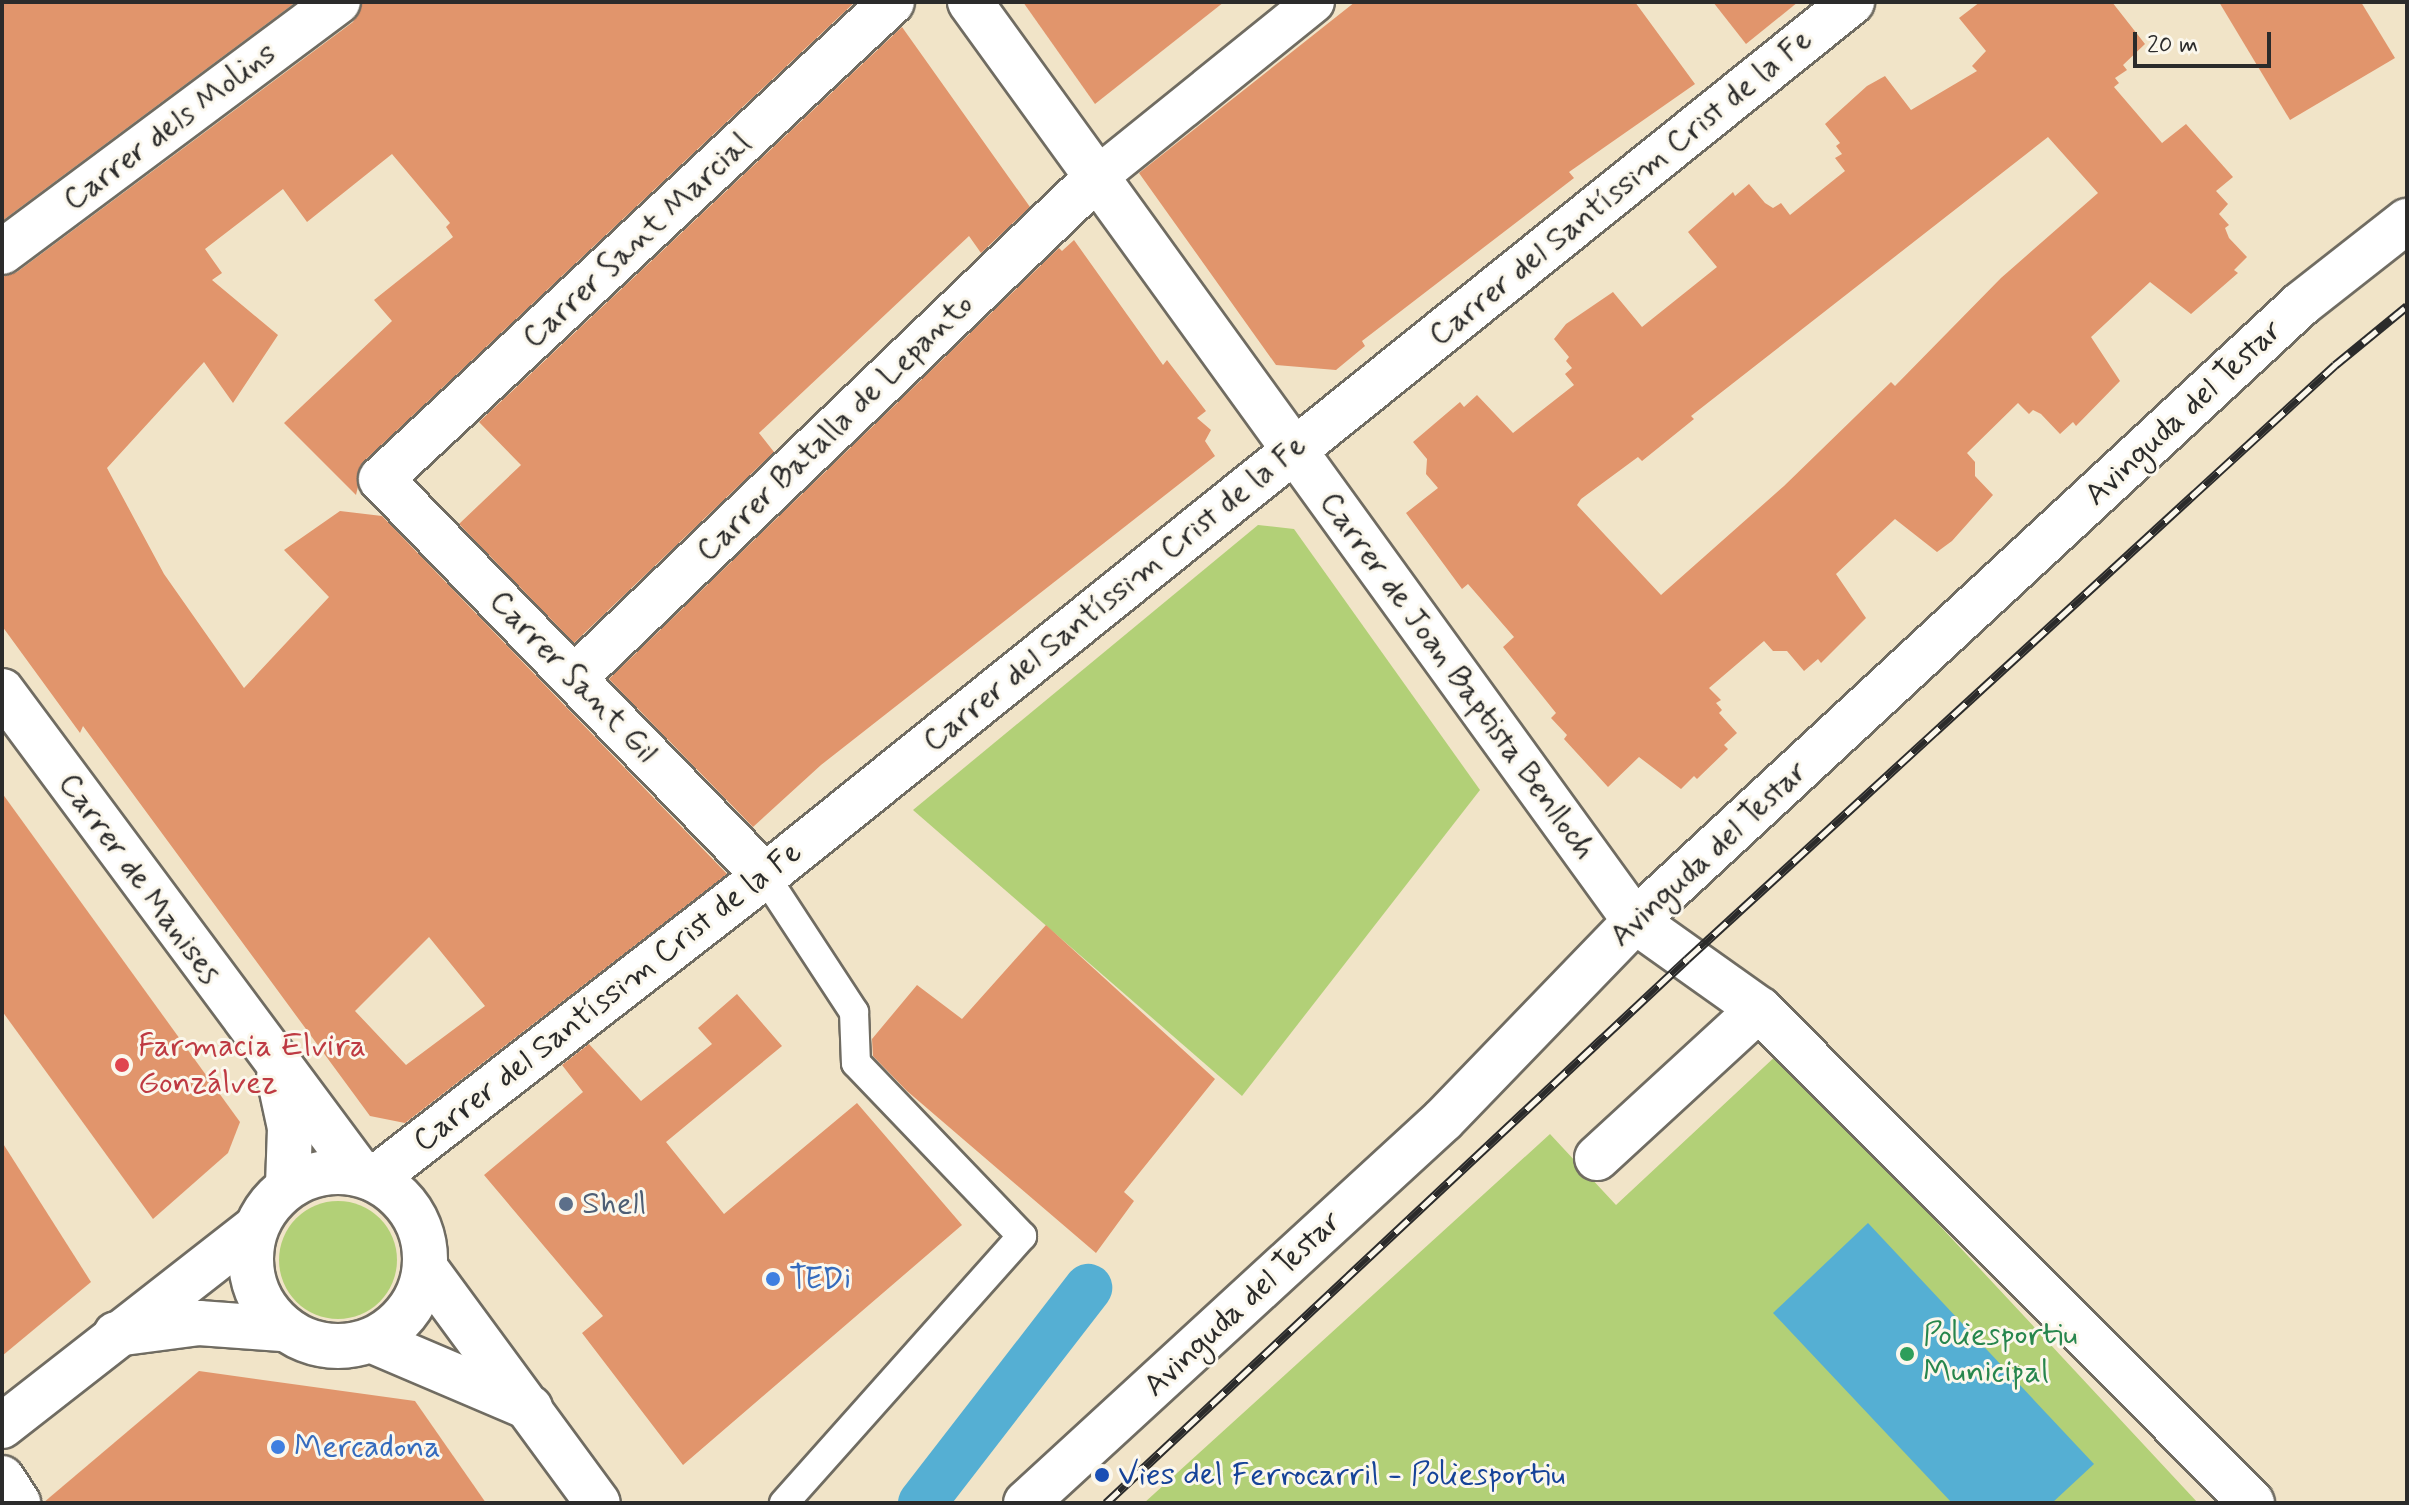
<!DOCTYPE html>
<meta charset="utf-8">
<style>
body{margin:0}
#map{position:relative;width:2409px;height:1505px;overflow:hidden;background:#f1e4c8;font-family:Mynerve,sans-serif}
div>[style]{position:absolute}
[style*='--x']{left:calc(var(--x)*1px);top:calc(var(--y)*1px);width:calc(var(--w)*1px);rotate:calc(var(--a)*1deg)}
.green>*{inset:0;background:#b2d077}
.round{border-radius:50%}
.water>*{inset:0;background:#55afd3}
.canal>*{height:48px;margin:-24px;padding:0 24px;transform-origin:24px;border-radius:24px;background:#55afd3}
.building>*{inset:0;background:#e1956c}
.roads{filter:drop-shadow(2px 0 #706c62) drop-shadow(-2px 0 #706c62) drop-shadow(0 2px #706c62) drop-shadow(0 -2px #706c62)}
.service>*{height:28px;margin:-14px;padding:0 14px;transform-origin:14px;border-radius:14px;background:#fff}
.pedestrian>*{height:40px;margin:-20px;padding:0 20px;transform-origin:20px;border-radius:20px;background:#fff}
.minor>*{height:44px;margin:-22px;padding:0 22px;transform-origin:22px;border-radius:22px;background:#fff}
.tertiary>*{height:44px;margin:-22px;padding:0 22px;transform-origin:22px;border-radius:22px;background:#fff}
.tertiary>.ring{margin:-22px;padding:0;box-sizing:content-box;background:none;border:44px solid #fff;border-radius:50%}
.rail>*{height:9px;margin-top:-4.5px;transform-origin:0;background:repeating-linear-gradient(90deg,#fbf7ec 0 18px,#2b2b2b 0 36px);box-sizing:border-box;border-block:2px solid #2b2b2b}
.dots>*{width:22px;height:22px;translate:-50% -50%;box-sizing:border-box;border:4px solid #fbf7ec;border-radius:50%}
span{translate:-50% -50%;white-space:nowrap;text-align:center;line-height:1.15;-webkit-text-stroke:6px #fbf7ec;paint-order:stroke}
.street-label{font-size:32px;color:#2b2b2b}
.health-label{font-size:32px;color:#be3a42}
.left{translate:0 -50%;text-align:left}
.service-label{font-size:32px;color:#4e5e75}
.shop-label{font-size:32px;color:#366cbe}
.leisure-label{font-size:32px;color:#27864d}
.transit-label{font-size:32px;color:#164399}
.frame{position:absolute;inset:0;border:4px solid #2b2b2b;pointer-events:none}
.scale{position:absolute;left:2133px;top:32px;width:138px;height:36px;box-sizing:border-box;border:4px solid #2b2b2b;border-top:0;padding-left:10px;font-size:24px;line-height:28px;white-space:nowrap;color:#2b2b2b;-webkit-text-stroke:6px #fbf7ec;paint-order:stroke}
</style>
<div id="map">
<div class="green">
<div style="clip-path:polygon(1258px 525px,1294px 529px,1480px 790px,1242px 1096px,913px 810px)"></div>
<div style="clip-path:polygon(1779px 1053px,2198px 1503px,1144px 1503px,1550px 1134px,1616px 1205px)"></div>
<div class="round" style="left:279px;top:1201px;width:118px;height:118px"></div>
</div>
<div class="water">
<div style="clip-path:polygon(1868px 1223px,2094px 1464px,2052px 1503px,1952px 1503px,1773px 1313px)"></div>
</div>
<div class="canal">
<div style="--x:922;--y:1503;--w:272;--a:-52.3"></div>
</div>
<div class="building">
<div style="clip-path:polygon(2px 2px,296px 2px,2px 221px)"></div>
<div style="clip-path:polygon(evenodd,363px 2px,855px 2px,364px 461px,356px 495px,284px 423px,392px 321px,374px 300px,453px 237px,446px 227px,450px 223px,392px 154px,307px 222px,283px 189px,205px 249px,222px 273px,212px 280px,278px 335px,233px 403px,204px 362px,107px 468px,164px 574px,244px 688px,329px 597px,284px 550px,340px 511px,382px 516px,727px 874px,405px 1123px,370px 1116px,83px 726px,80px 733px,2px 626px,2px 277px,17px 272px,353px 22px,363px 2px,429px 937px,485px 1006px,406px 1065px,355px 1011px,429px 937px)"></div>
<div style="clip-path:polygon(1023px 2px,1224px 2px,1095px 104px)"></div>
<div style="clip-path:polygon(1355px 2px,1635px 2px,1695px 84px,1569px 172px,1574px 178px,1362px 341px,1365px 346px,1336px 370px,1276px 365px,1139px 173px)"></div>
<div style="clip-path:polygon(1713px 2px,1798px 2px,1746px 44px)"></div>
<div style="clip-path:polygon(evenodd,1980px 2px,2112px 2px,2145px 44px,2123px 65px,2127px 70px,2115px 78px,2119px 83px,2114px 87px,2162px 143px,2186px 124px,2233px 177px,2216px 191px,2228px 204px,2219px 214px,2229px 225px,2225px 228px,2229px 238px,2247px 257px,2234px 270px,2238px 273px,2191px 314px,2150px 282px,2091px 337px,2120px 381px,2076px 426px,2073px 422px,2060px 434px,2041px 414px,2033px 410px,2029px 414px,2018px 403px,1967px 453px,1975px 462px,1975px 476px,1993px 495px,1952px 541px,1937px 552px,1895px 519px,1836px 574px,1866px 618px,1821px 663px,1818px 659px,1804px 671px,1787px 651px,1773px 651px,1764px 641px,1709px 688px,1721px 700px,1716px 703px,1722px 710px,1719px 713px,1737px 733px,1724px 745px,1728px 749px,1697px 779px,1694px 776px,1681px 789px,1639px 757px,1608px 787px,1564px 739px,1567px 735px,1551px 718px,1556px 713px,1503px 647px,1514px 637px,1468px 584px,1462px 589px,1406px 513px,1438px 488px,1426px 474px,1427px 459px,1413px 442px,1460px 402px,1464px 407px,1477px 395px,1513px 433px,1574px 385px,1565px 374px,1572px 368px,1566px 361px,1569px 357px,1554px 339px,1566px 324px,1613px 292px,1642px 327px,1717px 267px,1688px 232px,1733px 192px,1735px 196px,1749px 184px,1765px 203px,1773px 208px,1781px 203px,1790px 215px,1845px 171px,1835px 158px,1842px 154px,1836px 146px,1840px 143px,1825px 124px,1867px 86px,1885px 76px,1911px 110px,1977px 71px,1972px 66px,1986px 51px,1959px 18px,1980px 2px,2048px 137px,2098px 193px,2001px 278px,1895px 386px,1891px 382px,1784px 486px,1661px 595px,1577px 505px,1581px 499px,1638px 457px,1642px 461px,1694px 419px,1691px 416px,2048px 137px)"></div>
<div style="clip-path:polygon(2219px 2px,2361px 2px,2395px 58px,2290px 120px)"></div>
<div style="clip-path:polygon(902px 27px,1030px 207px,981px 253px,969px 236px,759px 433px,774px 452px,574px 643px,459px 524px,521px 465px,479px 422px)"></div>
<div style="clip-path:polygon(1074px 240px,1163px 365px,1167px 360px,1206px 411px,1197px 418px,1211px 430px,1205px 441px,1215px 456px,821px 765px,753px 827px,609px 679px,1059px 248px,1062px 251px)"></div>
<div style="clip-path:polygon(2px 793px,240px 1122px,228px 1153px,153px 1219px,2px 1011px)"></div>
<div style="clip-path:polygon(1046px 925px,1215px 1079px,1124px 1192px,1134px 1201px,1096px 1253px,907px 1091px,873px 1056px,872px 1039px,917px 985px,962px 1019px)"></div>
<div style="clip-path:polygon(737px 994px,782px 1046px,666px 1142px,724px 1214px,857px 1103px,962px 1225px,683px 1465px,582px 1333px,603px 1316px,484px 1175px,583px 1092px,562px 1065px,589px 1044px,641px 1101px,712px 1044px,698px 1028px)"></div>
<div style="clip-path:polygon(2px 1142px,91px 1282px,2px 1356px)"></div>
<div style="clip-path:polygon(199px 1371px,415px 1401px,486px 1503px,43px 1503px)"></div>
</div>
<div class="roads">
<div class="service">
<div style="--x:765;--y:876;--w:163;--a:56.8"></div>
<div style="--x:854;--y:1012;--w:51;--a:87.8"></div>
<div style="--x:856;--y:1063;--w:240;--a:46.2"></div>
<div style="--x:1022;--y:1236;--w:358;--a:131.7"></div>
</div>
<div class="pedestrian">
<div style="--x:1096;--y:178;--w:280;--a:-38.9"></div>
</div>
<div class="minor">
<div style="--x:970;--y:2;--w:1134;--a:54.11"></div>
<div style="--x:1635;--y:921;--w:152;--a:35.4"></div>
<div style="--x:1759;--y:1009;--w:698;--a:45.06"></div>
<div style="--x:2;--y:252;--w:419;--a:-36.7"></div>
<div style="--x:574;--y:678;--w:723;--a:-43.77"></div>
<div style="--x:765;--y:876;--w:552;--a:-134.05"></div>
<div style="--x:381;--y:479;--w:699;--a:-43.03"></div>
<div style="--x:1597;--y:1158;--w:220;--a:-42.6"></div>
<div style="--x:116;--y:1334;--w:84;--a:-7.5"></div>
<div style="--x:199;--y:1323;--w:83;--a:4.1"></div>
<div style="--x:2;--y:1426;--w:321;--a:-38"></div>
<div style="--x:2;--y:1478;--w:30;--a:57"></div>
<div style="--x:1026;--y:1503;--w:566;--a:-42.57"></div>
<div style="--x:1443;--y:1120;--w:277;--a:-46"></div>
<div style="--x:1635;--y:921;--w:908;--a:-42.81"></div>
<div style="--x:2301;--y:304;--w:135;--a:-38.1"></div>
</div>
<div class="tertiary">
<div style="--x:2;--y:691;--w:600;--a:53.4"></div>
<div style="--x:279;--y:1077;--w:52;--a:77.8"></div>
<div style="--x:290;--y:1128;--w:58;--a:92"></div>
<div class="ring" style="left:251px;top:1172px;width:130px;height:130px"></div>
<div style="--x:374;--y:1179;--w:495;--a:-37.8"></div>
<div style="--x:765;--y:876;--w:1395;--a:-38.8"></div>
<div style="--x:426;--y:1269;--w:290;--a:53.7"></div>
<div style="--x:373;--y:1341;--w:171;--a:23.1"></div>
</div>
</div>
<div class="rail">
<div style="--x:1106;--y:1503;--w:796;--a:-43.12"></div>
<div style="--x:1687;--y:959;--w:879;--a:-42.51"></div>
<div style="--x:2335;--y:365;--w:93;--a:-39.3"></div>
</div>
<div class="dots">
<div style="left:122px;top:1065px;background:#e0444e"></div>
<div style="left:566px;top:1204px;background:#5c6f8a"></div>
<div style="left:773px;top:1279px;background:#3f7fe0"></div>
<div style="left:1907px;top:1354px;background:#2e9e5b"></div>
<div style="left:278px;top:1447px;background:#3f7fe0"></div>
<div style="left:1102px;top:1475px;background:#1a4fb4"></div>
</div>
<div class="street-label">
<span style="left:170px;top:127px;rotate:-37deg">Carrer dels Molins</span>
<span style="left:1621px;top:188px;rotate:-39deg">Carrer del Santíssim Crist de la Fe</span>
<span style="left:637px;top:241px;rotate:-43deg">Carrer Sant Marcial</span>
<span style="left:2184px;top:413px;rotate:-43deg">Avinguda del Testar</span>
<span style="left:835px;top:428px;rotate:-44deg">Carrer Batalla de Lepanto</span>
<span style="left:1115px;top:594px;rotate:-39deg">Carrer del Santíssim Crist de la Fe</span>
<span style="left:1457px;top:676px;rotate:54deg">Carrer de Joan Baptista Benlloch</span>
<span style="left:573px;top:677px;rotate:46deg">Carrer Sant Gil</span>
<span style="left:1709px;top:854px;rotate:-43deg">Avinguda del Testar</span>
<span style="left:139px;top:879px;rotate:54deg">Carrer de Manises</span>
<span style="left:608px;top:997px;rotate:-38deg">Carrer del Santíssim Crist de la Fe</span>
<span style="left:1243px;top:1304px;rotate:-43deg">Avinguda del Testar</span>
</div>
<div class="health-label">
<span class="left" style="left:138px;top:1065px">Farmacia Elvira<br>Gonzálvez</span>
</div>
<div class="service-label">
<span class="left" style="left:582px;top:1204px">Shell</span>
</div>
<div class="shop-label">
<span class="left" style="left:789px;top:1279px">TEDi</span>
<span class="left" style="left:294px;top:1447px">Mercadona</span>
</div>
<div class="leisure-label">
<span class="left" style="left:1923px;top:1354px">Poliesportiu<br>Municipal</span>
</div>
<div class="transit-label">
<span class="left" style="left:1118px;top:1475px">Vies del Ferrocarril - Poliesportiu</span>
</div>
<div class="frame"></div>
<div class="scale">20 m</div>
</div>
